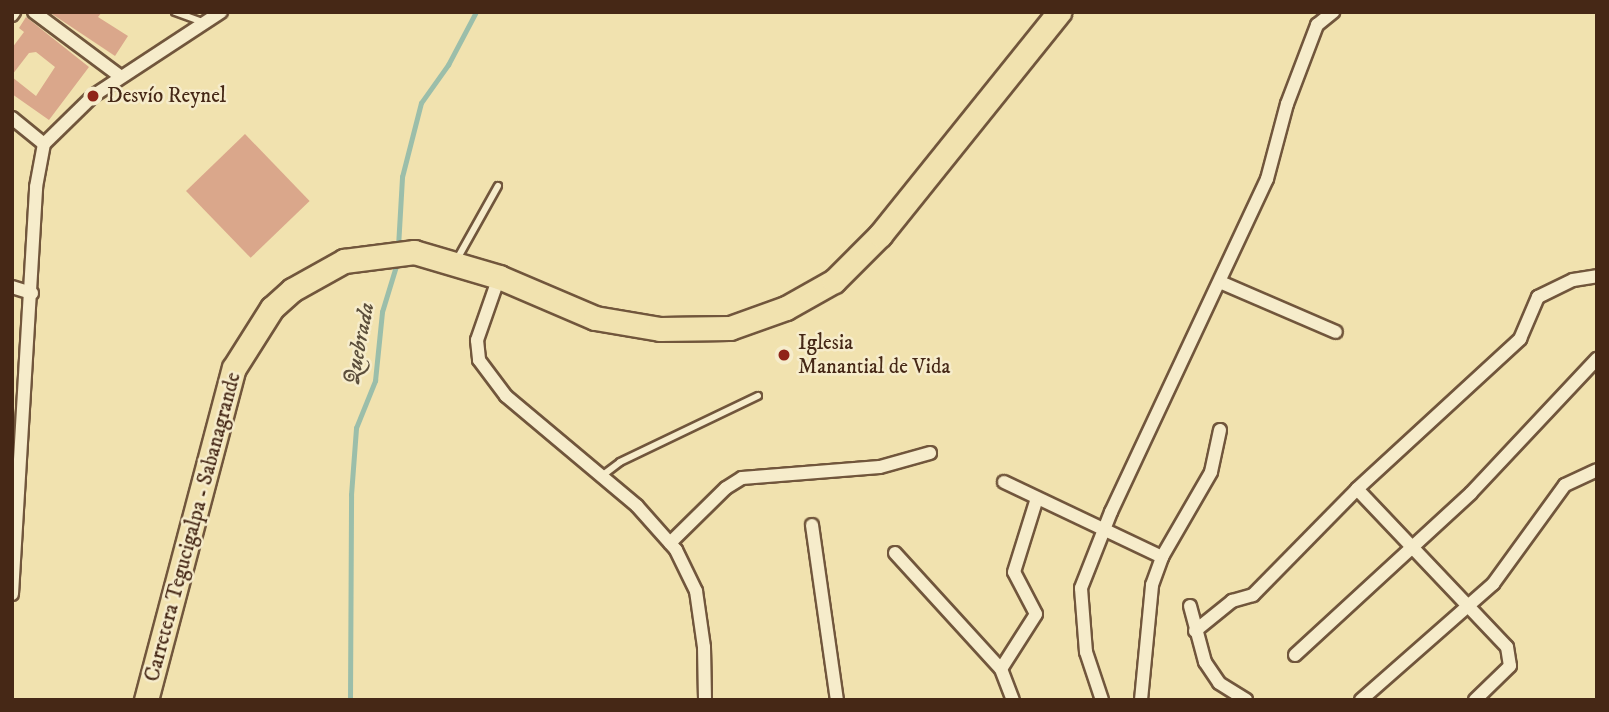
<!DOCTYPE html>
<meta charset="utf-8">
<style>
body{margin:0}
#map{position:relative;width:1609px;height:712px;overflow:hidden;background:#f1e2af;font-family:"IM FELL DW Pica",serif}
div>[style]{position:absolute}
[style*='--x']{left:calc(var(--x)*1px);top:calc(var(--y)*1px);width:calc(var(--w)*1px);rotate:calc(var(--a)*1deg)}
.stream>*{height:4.5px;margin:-2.25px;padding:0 2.25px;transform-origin:2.25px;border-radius:2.25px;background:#9bbeaa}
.building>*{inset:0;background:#daa78b;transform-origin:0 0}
.roads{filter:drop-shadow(2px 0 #71563c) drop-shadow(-2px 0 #71563c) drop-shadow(0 2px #71563c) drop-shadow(0 -2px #71563c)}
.lane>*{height:6px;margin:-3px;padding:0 3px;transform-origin:3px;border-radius:3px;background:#f6eccb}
.street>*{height:12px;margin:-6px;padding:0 6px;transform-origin:6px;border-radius:6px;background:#f6eccb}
.highway>*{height:23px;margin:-11.5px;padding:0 11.5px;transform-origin:11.5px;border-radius:11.5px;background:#f1e2af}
.dots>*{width:19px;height:19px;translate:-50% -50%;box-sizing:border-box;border:4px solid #f6eccb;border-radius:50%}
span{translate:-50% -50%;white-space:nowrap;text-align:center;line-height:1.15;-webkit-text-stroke:5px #f6eccb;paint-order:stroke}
.poi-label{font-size:21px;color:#462816}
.left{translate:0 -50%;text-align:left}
.street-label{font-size:21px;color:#462816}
.water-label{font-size:23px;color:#5b4e3b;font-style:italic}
.frame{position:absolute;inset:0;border:14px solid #462816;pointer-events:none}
</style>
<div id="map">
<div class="stream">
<div style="--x:398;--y:247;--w:70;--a:-86.7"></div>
<div style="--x:402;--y:177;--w:76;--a:-75.6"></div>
<div style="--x:421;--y:103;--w:47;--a:-54.6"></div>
<div style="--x:448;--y:65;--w:60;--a:-62.2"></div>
<div style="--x:350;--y:700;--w:205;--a:-89.7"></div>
<div style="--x:351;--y:495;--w:67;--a:-85.7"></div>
<div style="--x:356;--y:428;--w:51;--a:-68"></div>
<div style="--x:375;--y:381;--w:69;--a:-84.2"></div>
<div style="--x:382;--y:312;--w:51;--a:-73"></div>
</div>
<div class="building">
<div style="clip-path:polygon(49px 12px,102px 12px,98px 17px,128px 36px,115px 56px)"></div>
<div style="clip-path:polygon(26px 17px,89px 67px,49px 120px,12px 94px,12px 77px,36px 96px,55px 67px,36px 52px,29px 53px,12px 75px,12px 48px,24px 32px,19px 28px)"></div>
<div style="left:245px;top:134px;width:93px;height:82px;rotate:46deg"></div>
</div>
<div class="roads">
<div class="lane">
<div style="--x:175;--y:12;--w:30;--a:20"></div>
<div style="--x:456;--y:261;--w:86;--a:-60.8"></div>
<div style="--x:603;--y:475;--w:21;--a:-37"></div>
<div style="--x:620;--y:462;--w:153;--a:-25.6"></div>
</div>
<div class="street">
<div style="--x:34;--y:12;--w:107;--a:36.7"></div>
<div style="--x:12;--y:15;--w:4;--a:-56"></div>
<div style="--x:12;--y:118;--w:41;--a:39.1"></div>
<div style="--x:44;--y:144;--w:69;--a:-44.4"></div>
<div style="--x:93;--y:96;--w:153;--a:-33.3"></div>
<div style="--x:499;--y:277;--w:67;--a:109.2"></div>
<div style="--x:477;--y:340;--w:20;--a:84"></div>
<div style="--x:479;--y:360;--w:45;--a:53.1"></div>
<div style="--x:506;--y:396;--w:171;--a:40"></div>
<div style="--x:637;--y:506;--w:59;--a:48.4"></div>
<div style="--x:676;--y:550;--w:46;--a:64"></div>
<div style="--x:696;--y:591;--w:57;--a:81.9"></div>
<div style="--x:704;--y:647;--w:53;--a:88.9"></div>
<div style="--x:1220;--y:282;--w:126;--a:23.3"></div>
<div style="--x:12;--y:287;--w:21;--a:17"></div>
<div style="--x:1004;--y:482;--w:175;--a:25.4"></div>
<div style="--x:1357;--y:489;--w:218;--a:46.5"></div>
<div style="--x:1507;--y:647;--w:19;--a:81"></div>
<div style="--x:1510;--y:666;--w:49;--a:135.8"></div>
<div style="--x:812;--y:525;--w:177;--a:81.9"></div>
<div style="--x:670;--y:543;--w:78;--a:-44.5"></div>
<div style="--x:726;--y:488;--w:19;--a:-32"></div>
<div style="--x:742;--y:478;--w:138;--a:-4.6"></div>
<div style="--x:880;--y:467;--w:52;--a:-15.6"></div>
<div style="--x:895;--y:553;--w:157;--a:47.6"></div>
<div style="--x:1001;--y:669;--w:33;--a:69"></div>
<div style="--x:12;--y:594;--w:408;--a:-86.6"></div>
<div style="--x:36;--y:187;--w:44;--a:-79.5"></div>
<div style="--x:1190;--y:606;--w:58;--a:75"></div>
<div style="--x:1205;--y:662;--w:25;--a:56"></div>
<div style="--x:1219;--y:683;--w:32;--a:32"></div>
<div style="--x:1195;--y:631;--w:48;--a:-39"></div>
<div style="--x:1232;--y:601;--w:22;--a:-16"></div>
<div style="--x:1253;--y:595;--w:148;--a:-45.5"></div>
<div style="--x:1357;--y:489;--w:222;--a:-42.6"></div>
<div style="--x:1520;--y:339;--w:46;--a:-66.8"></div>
<div style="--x:1538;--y:297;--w:39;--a:-26"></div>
<div style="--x:1573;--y:280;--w:24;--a:-9"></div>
<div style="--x:1295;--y:655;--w:239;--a:-42.6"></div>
<div style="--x:1471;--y:493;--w:184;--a:-46.8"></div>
<div style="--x:1001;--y:669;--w:65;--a:-57.5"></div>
<div style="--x:1036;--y:614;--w:47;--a:-117.6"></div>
<div style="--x:1014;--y:572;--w:77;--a:-72.7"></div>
<div style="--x:1102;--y:700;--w:51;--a:-108.4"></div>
<div style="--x:1086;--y:652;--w:64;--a:-94.5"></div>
<div style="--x:1081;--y:588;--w:82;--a:-68.5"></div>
<div style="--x:1111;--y:512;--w:368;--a:-64.9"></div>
<div style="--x:1267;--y:179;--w:78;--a:-75.1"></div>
<div style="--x:1287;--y:104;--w:85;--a:-69.2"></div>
<div style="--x:1317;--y:25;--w:21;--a:-39"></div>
<div style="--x:1141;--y:700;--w:116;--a:-84.5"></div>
<div style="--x:1152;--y:585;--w:30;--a:-70"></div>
<div style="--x:1162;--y:557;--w:98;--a:-60"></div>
<div style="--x:1211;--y:472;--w:43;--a:-77.9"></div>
<div style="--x:1361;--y:700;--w:176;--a:-41.3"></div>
<div style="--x:1493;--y:584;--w:122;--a:-54"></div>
<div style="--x:1565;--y:485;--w:35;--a:-25"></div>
</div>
<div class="highway">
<div style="--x:146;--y:700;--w:343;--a:-75.2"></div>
<div style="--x:234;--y:368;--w:71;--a:-57.7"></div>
<div style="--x:272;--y:308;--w:27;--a:-42"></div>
<div style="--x:292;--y:290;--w:60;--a:-29.1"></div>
<div style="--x:344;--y:261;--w:71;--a:-7.3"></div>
<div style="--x:414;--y:252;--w:89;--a:16.4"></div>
<div style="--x:499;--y:277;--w:104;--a:23.1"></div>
<div style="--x:595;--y:318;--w:66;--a:9.6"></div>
<div style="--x:660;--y:329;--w:70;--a:-0.8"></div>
<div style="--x:730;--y:328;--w:59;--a:-19.7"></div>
<div style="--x:786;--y:308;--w:55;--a:-29.4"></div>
<div style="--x:834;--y:281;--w:65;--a:-45"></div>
<div style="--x:880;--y:235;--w:286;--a:-51.2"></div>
</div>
</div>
<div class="dots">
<div style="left:93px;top:96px;background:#8f2418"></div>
<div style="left:784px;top:355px;background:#8f2418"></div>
</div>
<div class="poi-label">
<span class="left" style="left:107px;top:96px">Desvío Reynel</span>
<span class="left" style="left:798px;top:355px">Iglesia<br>Manantial de Vida</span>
</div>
<div class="street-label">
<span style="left:193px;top:527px;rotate:-75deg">Carretera Tegucigalpa - Sabanagrande</span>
</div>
<div class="water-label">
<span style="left:360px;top:344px;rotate:-79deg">Quebrada</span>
</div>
<div class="frame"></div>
</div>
